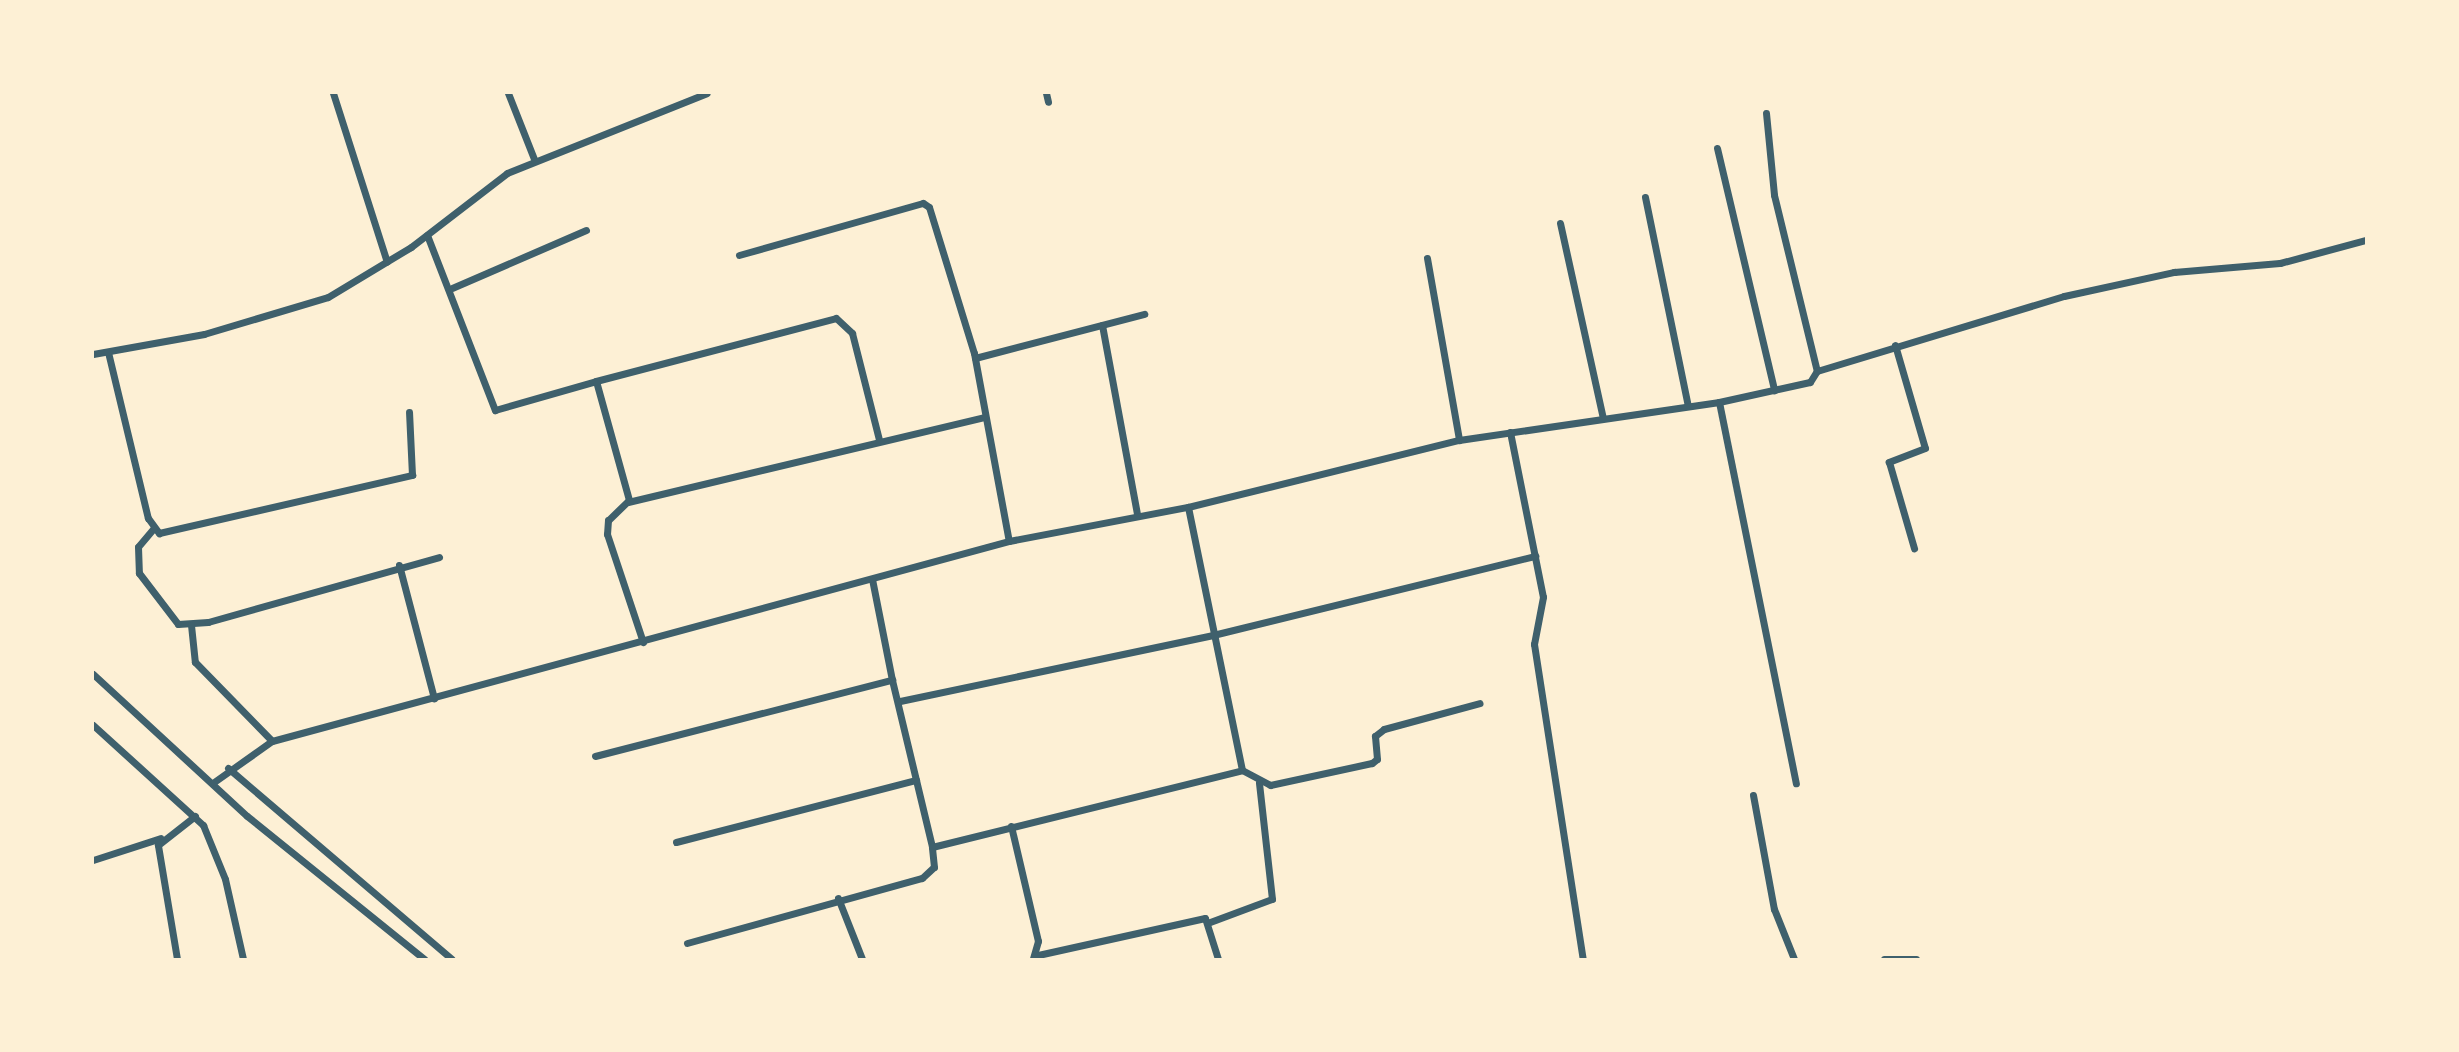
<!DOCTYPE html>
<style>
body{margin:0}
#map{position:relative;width:2459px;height:1052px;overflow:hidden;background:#fdf0d5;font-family:"Fira Sans",sans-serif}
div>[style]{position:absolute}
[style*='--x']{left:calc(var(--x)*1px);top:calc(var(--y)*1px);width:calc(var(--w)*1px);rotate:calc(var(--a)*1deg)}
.minor>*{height:7px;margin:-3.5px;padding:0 3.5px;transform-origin:3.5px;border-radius:3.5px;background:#3f606c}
span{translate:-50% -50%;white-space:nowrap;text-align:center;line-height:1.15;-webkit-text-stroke:5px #fdf0d5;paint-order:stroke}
.frame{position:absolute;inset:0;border:94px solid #fdf0d5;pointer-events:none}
</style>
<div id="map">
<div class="minor">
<div style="--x:333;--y:93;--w:177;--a:72.3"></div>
<div style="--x:508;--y:93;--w:71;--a:68.5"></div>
<div style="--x:1046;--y:93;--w:9;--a:77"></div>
<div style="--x:1766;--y:113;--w:82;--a:84.4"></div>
<div style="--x:1774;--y:195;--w:181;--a:76.3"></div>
<div style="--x:1717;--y:148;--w:249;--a:76.7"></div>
<div style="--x:1645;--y:197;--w:213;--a:78.4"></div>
<div style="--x:1560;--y:223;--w:200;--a:77.6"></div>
<div style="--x:427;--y:235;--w:188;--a:68.8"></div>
<div style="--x:495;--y:410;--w:105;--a:-16"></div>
<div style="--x:596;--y:381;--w:123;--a:74.5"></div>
<div style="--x:629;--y:500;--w:29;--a:136"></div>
<div style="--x:608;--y:520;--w:14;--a:94"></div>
<div style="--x:607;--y:534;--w:114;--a:71.6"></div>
<div style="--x:739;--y:255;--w:191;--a:-15.8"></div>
<div style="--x:923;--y:203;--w:7;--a:34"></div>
<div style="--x:929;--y:207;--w:153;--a:72.9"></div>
<div style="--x:974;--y:353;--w:191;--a:79.5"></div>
<div style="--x:1427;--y:258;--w:185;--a:80"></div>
<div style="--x:452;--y:288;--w:146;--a:-23.4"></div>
<div style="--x:1102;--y:325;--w:192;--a:79.5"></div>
<div style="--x:1895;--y:345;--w:107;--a:73.8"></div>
<div style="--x:1925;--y:448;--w:39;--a:159"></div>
<div style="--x:1889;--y:462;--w:90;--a:73.8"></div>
<div style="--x:108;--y:352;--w:171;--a:76.5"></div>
<div style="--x:148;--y:518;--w:19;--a:54"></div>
<div style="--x:159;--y:533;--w:260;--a:-12.9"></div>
<div style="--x:412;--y:475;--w:63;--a:-92.7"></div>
<div style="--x:93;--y:354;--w:113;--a:-10.2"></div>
<div style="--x:204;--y:334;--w:129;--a:-16.6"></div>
<div style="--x:328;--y:297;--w:97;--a:-31.1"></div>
<div style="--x:411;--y:247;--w:121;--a:-37.6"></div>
<div style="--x:507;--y:173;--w:215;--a:-21.8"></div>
<div style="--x:975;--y:358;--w:175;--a:-14.6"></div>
<div style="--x:596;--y:381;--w:248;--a:-14.7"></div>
<div style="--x:836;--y:318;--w:22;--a:43"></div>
<div style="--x:852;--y:333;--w:110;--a:75.8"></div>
<div style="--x:1719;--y:402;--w:389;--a:78.6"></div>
<div style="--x:1510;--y:432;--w:168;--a:78.7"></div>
<div style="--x:1543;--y:597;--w:48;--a:100.8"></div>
<div style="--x:1534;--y:644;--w:319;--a:81.2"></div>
<div style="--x:628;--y:502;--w:366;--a:-13.4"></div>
<div style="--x:153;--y:529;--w:23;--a:130"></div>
<div style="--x:138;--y:547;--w:26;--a:88"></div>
<div style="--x:139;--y:573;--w:64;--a:52.6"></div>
<div style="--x:178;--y:624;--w:30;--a:-4"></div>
<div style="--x:208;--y:622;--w:240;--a:-15.7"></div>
<div style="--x:399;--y:565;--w:138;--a:75.3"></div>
<div style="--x:872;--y:579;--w:103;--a:78.8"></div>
<div style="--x:191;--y:625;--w:37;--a:84"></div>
<div style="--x:195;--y:662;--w:110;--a:45.7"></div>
<div style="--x:93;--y:674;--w:209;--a:42.7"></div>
<div style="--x:247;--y:816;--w:228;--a:38.9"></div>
<div style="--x:900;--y:701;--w:320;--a:-11.9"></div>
<div style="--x:1213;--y:635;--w:332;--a:-13.8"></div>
<div style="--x:93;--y:725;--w:149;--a:42.3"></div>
<div style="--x:203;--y:825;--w:58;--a:67.8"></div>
<div style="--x:225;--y:879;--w:82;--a:77.3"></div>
<div style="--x:595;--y:756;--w:307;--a:-14.4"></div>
<div style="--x:892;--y:680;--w:172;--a:76.5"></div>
<div style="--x:932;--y:847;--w:319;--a:-13.9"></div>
<div style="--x:1242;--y:770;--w:268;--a:-101.6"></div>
<div style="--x:228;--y:768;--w:294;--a:40.5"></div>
<div style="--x:1242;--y:770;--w:32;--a:28"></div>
<div style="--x:1270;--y:785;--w:104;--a:-12.2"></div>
<div style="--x:1372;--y:763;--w:6;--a:-39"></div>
<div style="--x:1377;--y:759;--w:23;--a:-95"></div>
<div style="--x:1375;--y:736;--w:11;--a:-38"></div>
<div style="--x:1384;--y:729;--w:99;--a:-15.2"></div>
<div style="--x:214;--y:782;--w:71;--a:-35.3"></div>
<div style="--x:272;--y:741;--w:764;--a:-15.18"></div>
<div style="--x:1009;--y:541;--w:182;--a:-10.8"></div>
<div style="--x:1188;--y:507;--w:279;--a:-13.9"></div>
<div style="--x:1459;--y:440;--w:263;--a:-8.3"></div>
<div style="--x:1719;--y:402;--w:93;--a:-12.4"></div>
<div style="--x:1810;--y:382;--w:13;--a:-58"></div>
<div style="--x:1817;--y:371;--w:258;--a:-16.9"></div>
<div style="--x:2064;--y:296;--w:113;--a:-12.3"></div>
<div style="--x:2174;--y:272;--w:106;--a:-4.9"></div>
<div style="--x:2280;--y:263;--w:89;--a:-15"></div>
<div style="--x:1753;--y:795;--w:116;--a:79.6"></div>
<div style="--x:1774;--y:909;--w:54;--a:68.2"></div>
<div style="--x:1011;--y:826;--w:118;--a:76.8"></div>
<div style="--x:1038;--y:941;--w:19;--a:106"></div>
<div style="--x:676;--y:842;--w:248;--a:-14.5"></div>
<div style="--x:93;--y:860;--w:71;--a:-17.9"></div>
<div style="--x:838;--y:898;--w:66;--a:68.5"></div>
<div style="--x:1210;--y:922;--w:66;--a:-20.4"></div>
<div style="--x:1272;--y:899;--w:117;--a:-96.4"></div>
<div style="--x:687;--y:943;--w:244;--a:-15.5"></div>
<div style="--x:922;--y:878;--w:16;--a:-43"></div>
<div style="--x:934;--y:867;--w:20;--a:-96"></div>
<div style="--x:1038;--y:955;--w:171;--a:-12.5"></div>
<div style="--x:1205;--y:918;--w:43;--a:72.4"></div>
<div style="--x:177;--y:959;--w:116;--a:-99.5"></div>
<div style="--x:158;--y:845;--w:47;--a:-38.1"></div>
<div style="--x:1884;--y:959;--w:32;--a:0"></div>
</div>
<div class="frame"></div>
</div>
